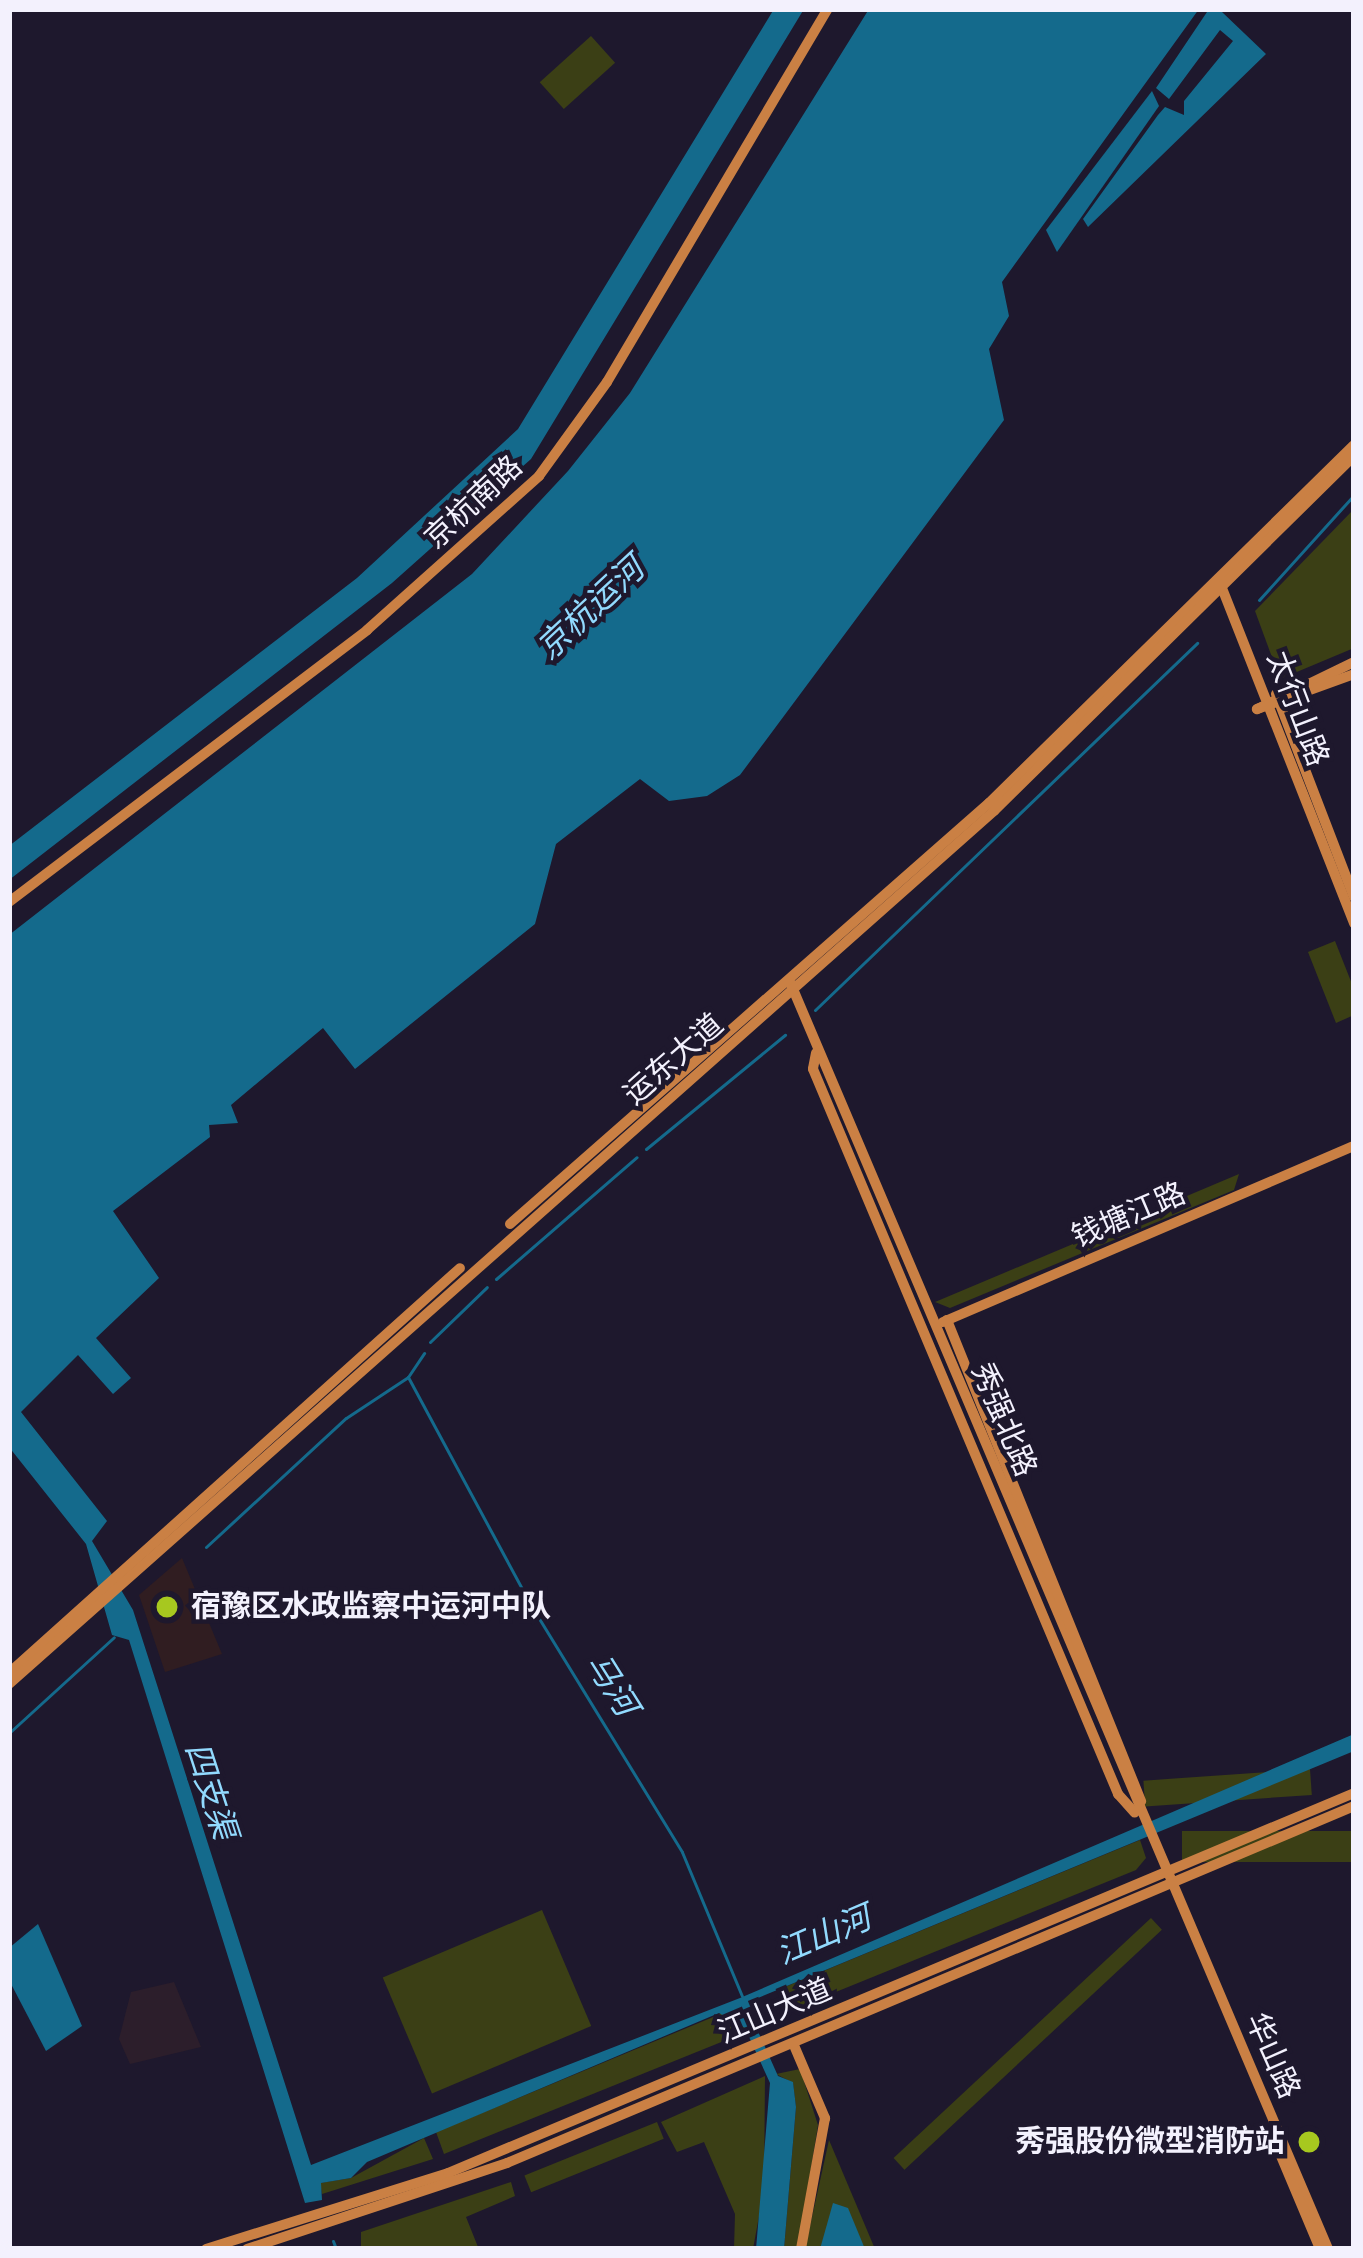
<!DOCTYPE html>
<meta charset="utf-8">
<style>
body{margin:0}
#map{position:relative;width:1363px;height:2258px;overflow:hidden;background:#1e182d;font-family:"Varela Round","Noto Sans SC",sans-serif}
div>[style]{position:absolute}
[style*='--x']{left:calc(var(--x)*1px);top:calc(var(--y)*1px);width:calc(var(--w)*1px);rotate:calc(var(--a)*1deg)}
.commercial>*{inset:0;background:#301d21}
.education>*{inset:0;background:#2c1e2b}
.green>*{inset:0;background:#3b3f15;transform-origin:0 0}
.water>*{inset:0;background:#146a8c}
.stream>*{height:3px;margin:-1.5px;padding:0 1.5px;transform-origin:1.5px;border-radius:1.5px;background:#146a8c}
.secondary>*{height:10px;margin:-5px;padding:0 5px;transform-origin:5px;border-radius:5px;background:#ca8044}
.dots>*{width:33px;height:33px;translate:-50% -50%;box-sizing:border-box;border:6px solid #1e182d;border-radius:50%}
span{translate:-50% -50%;white-space:nowrap;text-align:center;line-height:1.15;-webkit-text-stroke:9px #1e182d;paint-order:stroke}
.street-label{font-size:30px;color:#f3f1fd}
.poi-label{font-size:30px;color:#f3f1fd;font-weight:700}
.left{translate:0 -50%;text-align:left}
.right{translate:-100% -50%;text-align:right}
.water-label{font-size:33px;color:#92dafe;font-style:italic}
.frame{position:absolute;inset:0;border:12px solid #f3f1fd;pointer-events:none}
</style>
<div id="map">
<div class="commercial">
<div style="clip-path:polygon(182px 1558px,222px 1654px,165px 1672px,139px 1595px)"></div>
</div>
<div class="education">
<div style="clip-path:polygon(174px 1982px,201px 2047px,130px 2064px,119px 2039px,131px 1992px)"></div>
</div>
<div class="green">
<div style="left:591px;top:36px;width:36px;height:69px;rotate:48deg"></div>
<div style="clip-path:polygon(1354px 509px,1354px 648px,1280px 679px,1255px 611px)"></div>
<div style="clip-path:polygon(1335px 941px,1354px 989px,1354px 1015px,1336px 1023px,1308px 952px)"></div>
<div style="clip-path:polygon(1239px 1174px,1234px 1190px,950px 1308px,935px 1302px)"></div>
<div style="left:1310px;top:1769px;width:26px;height:167px;rotate:86deg"></div>
<div style="left:1354px;top:1831px;width:31px;height:172px;rotate:90deg"></div>
<div style="clip-path:polygon(1140px 1840px,1146px 1858px,1136px 1870px,789px 2011px,780px 1989px)"></div>
<div style="left:542px;top:1910px;width:126px;height:173px;rotate:67deg"></div>
<div style="left:1151px;top:1918px;width:16px;height:352px;rotate:47deg"></div>
<div style="clip-path:polygon(759px 1998px,761px 2026px,444px 2154px,436px 2132px)"></div>
<div style="clip-path:polygon(800px 2069px,818px 2125px,798px 2249px,784px 2249px,796px 2107px,793px 2083px,776px 2074px)"></div>
<div style="clip-path:polygon(765px 2076px,764px 2189px,753px 2249px,734px 2249px,735px 2214px,704px 2142px,677px 2152px,661px 2122px)"></div>
<div style="left:657px;top:2122px;width:18px;height:143px;rotate:68deg"></div>
<div style="clip-path:polygon(424px 2138px,433px 2159px,322px 2194px,320px 2183px,351px 2178px)"></div>
<div style="clip-path:polygon(829px 2140px,875px 2249px,805px 2249px)"></div>
<div style="clip-path:polygon(511px 2182px,515px 2196px,466px 2217px,478px 2247px,361px 2249px,361px 2232px)"></div>
</div>
<div class="water">
<div style="clip-path:polygon(774px 9px,804px 9px,531px 459px,392px 583px,9px 880px,9px 846px,357px 578px,518px 429px)"></div>
<div style="clip-path:polygon(869px 9px,1199px 9px,1002px 282px,1009px 316px,989px 349px,1004px 420px,740px 775px,707px 796px,669px 801px,640px 779px,556px 844px,535px 924px,355px 1069px,323px 1028px,231px 1105px,238px 1123px,209px 1125px,210px 1137px,113px 1211px,159px 1278px,96px 1338px,131px 1378px,113px 1394px,78px 1355px,21px 1412px,107px 1521px,92px 1541px,133px 1610px,311px 2165px,740px 1998px,1354px 1734px,1354px 1751px,753px 2000px,756px 2027px,778px 2076px,793px 2082px,796px 2107px,784px 2249px,756px 2249px,770px 2083px,745px 2028px,719px 2013px,367px 2162px,351px 2178px,321px 2183px,322px 2200px,305px 2203px,129px 1640px,112px 1635px,86px 1544px,9px 1447px,9px 935px,472px 574px,568px 471px,630px 393px)"></div>
<div style="clip-path:polygon(1207px 12px,1222px 12px,1266px 54px,1088px 227px,1083px 219px,1158px 115px,1165px 107px,1184px 115px,1184px 101px,1233px 41px,1220px 30px,1169px 99px,1156px 88px)"></div>
<div style="clip-path:polygon(1152px 91px,1159px 106px,1057px 252px,1046px 230px)"></div>
<div style="clip-path:polygon(38px 1924px,82px 2026px,46px 2051px,9px 1980px,9px 1948px)"></div>
<div style="clip-path:polygon(833px 2203px,848px 2208px,865px 2249px,820px 2249px)"></div>
</div>
<div class="stream">
<div style="--x:1259;--y:600;--w:142;--a:-47.9"></div>
<div style="--x:815;--y:1010;--w:530;--a:-43.85"></div>
<div style="--x:646;--y:1149;--w:180;--a:-39.4"></div>
<div style="--x:496;--y:1279;--w:186;--a:-40.9"></div>
<div style="--x:430;--y:1342;--w:79;--a:-44"></div>
<div style="--x:408;--y:1377;--w:261;--a:61.7"></div>
<div style="--x:532;--y:1607;--w:287;--a:58.5"></div>
<div style="--x:682;--y:1852;--w:156;--a:67.4"></div>
<div style="--x:206;--y:1547;--w:190;--a:-42.7"></div>
<div style="--x:346;--y:1418;--w:74;--a:-33.5"></div>
<div style="--x:408;--y:1377;--w:29;--a:-56"></div>
<div style="--x:9;--y:1733;--w:142;--a:-42.4"></div>
<div style="--x:333;--y:2241;--w:9;--a:69"></div>
</div>
<div class="secondary">
<div style="--x:1220;--y:583;--w:366;--a:68.5"></div>
<div style="--x:1354;--y:662;--w:108;--a:154.1"></div>
<div style="--x:1257;--y:709;--w:103;--a:-19.8"></div>
<div style="--x:1276;--y:694;--w:217;--a:69"></div>
<div style="--x:9;--y:902;--w:450;--a:-37.2"></div>
<div style="--x:367;--y:630;--w:231;--a:-41.8"></div>
<div style="--x:539;--y:476;--w:116;--a:-54.1"></div>
<div style="--x:607;--y:382;--w:434;--a:-59.4"></div>
<div style="--x:790;--y:982;--w:1376;--a:66.99"></div>
<div style="--x:816;--y:1053;--w:16;--a:101"></div>
<div style="--x:813;--y:1069;--w:787;--a:67.18"></div>
<div style="--x:1118;--y:1794;--w:25;--a:48"></div>
<div style="--x:510;--y:1224;--w:638;--a:-41.31"></div>
<div style="--x:989;--y:803;--w:511;--a:-44.45"></div>
<div style="--x:947;--y:1320;--w:519;--a:68.03"></div>
<div style="--x:943;--y:1322;--w:447;--a:-23.2"></div>
<div style="--x:9;--y:1673;--w:606;--a:-41.92"></div>
<div style="--x:9;--y:1684;--w:1316;--a:-41.55"></div>
<div style="--x:994;--y:811;--w:506;--a:-44.6"></div>
<div style="--x:793;--y:2043;--w:82;--a:66.9"></div>
<div style="--x:825;--y:2118;--w:133;--a:100.4"></div>
<div style="--x:1281;--y:2156;--w:101;--a:67.2"></div>
<div style="--x:206;--y:2249;--w:254;--a:-17.4"></div>
<div style="--x:448;--y:2173;--w:982;--a:-22.75"></div>
<div style="--x:247;--y:2249;--w:274;--a:-18.3"></div>
<div style="--x:507;--y:2163;--w:919;--a:-22.85"></div>
</div>
<div class="dots">
<div style="left:167px;top:1607px;background:#a7c81f"></div>
<div style="left:1309px;top:2142px;background:#a7c81f"></div>
</div>
<div class="street-label">
<span style="left:474px;top:503px;rotate:-43deg">京杭南路</span>
<span style="left:1297px;top:709px;rotate:69deg">太行山路</span>
<span style="left:674px;top:1060px;rotate:-41deg">运东大道</span>
<span style="left:1129px;top:1216px;rotate:-23deg">钱塘江路</span>
<span style="left:1003px;top:1420px;rotate:67deg">秀强北路</span>
<span style="left:775px;top:2012px;rotate:-23deg">江山大道</span>
<span style="left:1272px;top:2056px;rotate:66deg">华山路</span>
</div>
<div class="poi-label">
<span class="left" style="left:191px;top:1607px">宿豫区水政监察中运河中队</span>
<span class="right" style="left:1285px;top:2142px">秀强股份微型消防站</span>
</div>
<div class="water-label">
<span style="left:591px;top:609px;rotate:-43deg">京杭运河</span>
<span style="left:611px;top:1685px;rotate:58deg">马河</span>
<span style="left:210px;top:1791px;rotate:72deg">四支渠</span>
<span style="left:824px;top:1936px;rotate:-23deg">江山河</span>
</div>
<div class="frame"></div>
</div>
